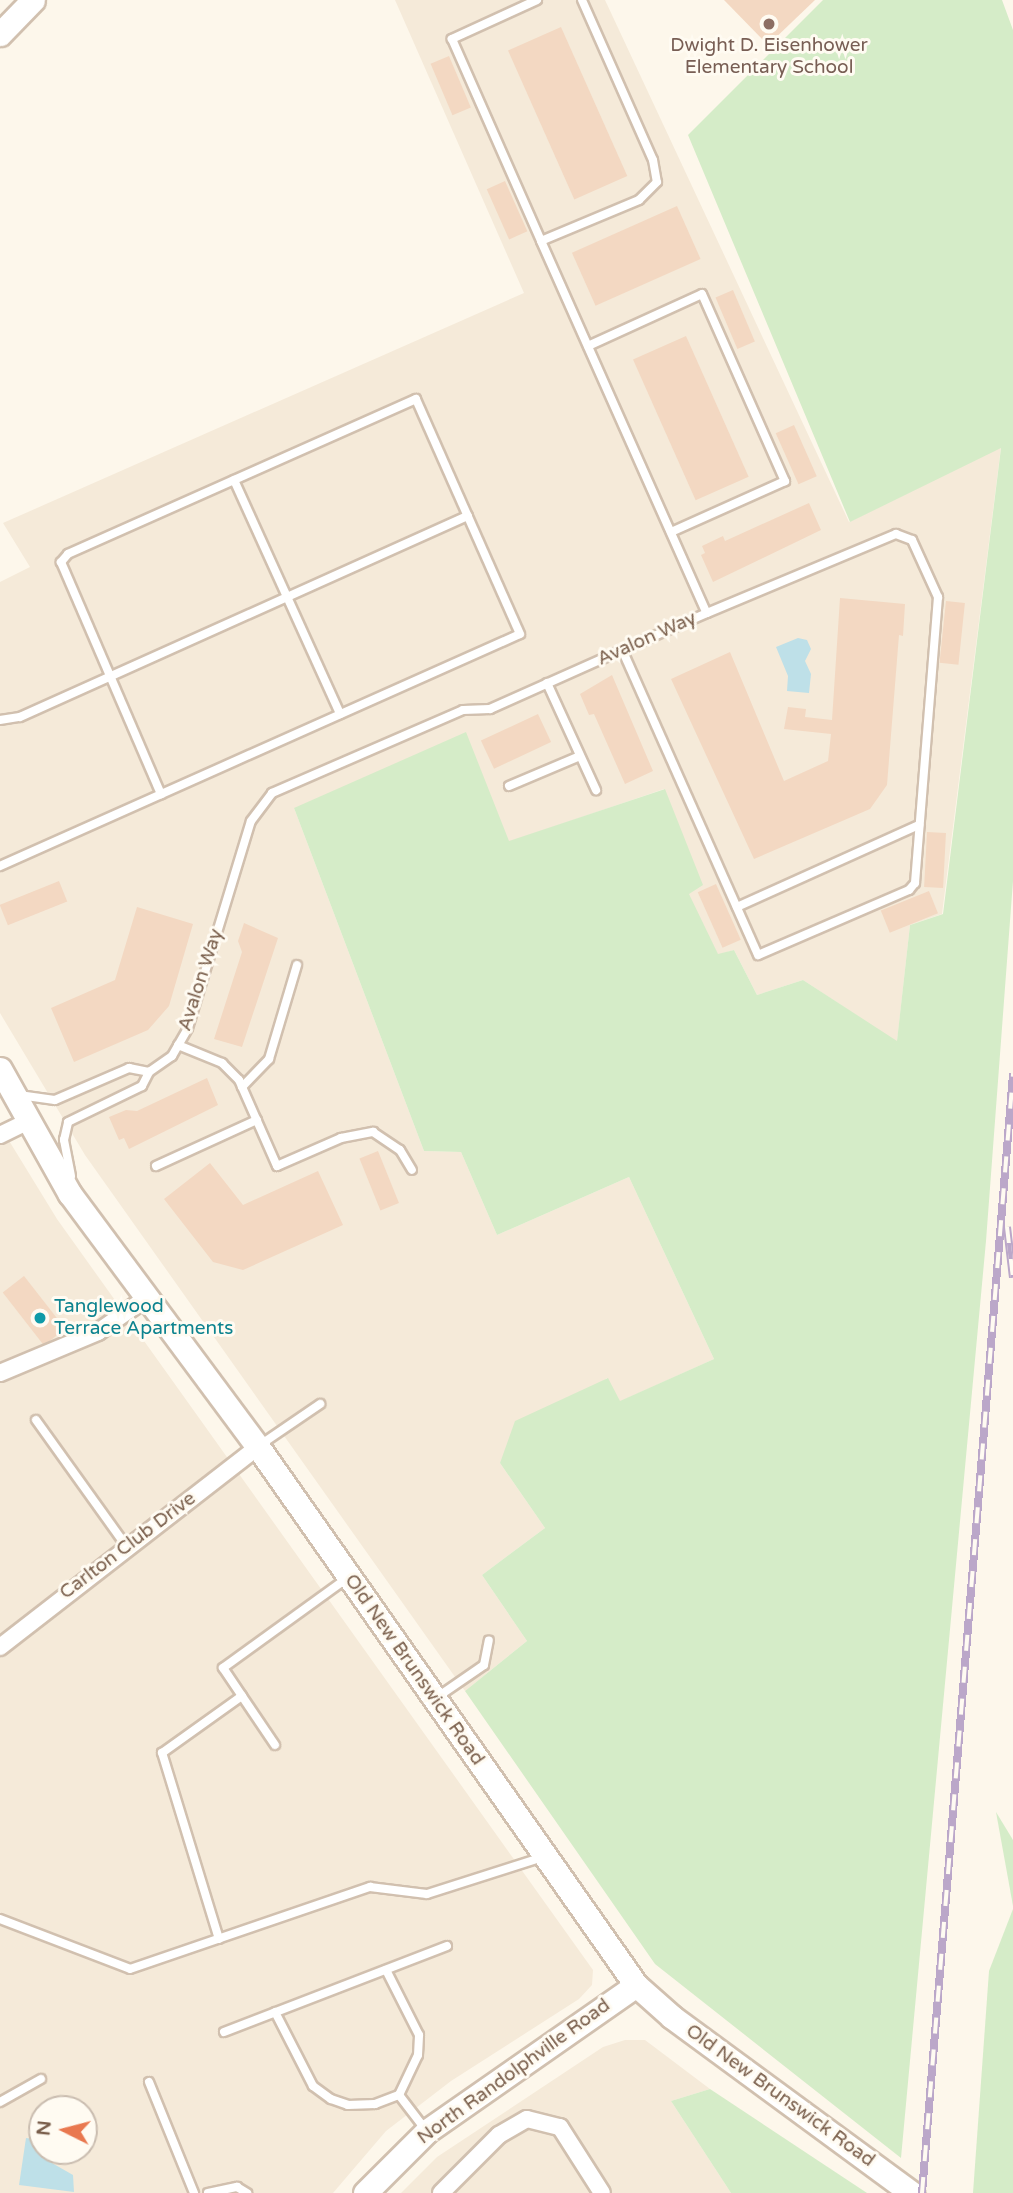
<!DOCTYPE html>
<style>
body{margin:0}
#map{position:relative;width:1013px;height:2193px;overflow:hidden;background:#fdf7eb;font-family:"Varela Round",sans-serif}
div>[style]{position:absolute}
[style*='--x']{left:calc(var(--x)*1px);top:calc(var(--y)*1px);width:calc(var(--w)*1px);rotate:calc(var(--a)*1deg)}
.residential>*{inset:0;background:#f5ead9}
.green>*{inset:0;background:#d5ecc8}
.water>*{inset:0;background:#bee0e8}
.building>*{inset:0;background:#f3d8c2;transform-origin:0 0}
.roads{filter:drop-shadow(2px 0 #d1c0af) drop-shadow(-2px 0 #d1c0af) drop-shadow(0 2px #d1c0af) drop-shadow(0 -2px #d1c0af)}
.lane>*{height:8px;margin:-4px;padding:0 4px;transform-origin:4px;border-radius:4px;background:#fff}
.street>*{height:16px;margin:-8px;padding:0 8px;transform-origin:8px;border-radius:8px;background:#fff}
.secondary>*{height:23px;margin:-11.5px;padding:0 11.5px;transform-origin:11.5px;border-radius:11.5px;background:#fff}
.rail>*{height:8px;margin-top:-4px;transform-origin:0;background:repeating-linear-gradient(90deg,#fffbf2 0 16px,#bba7c9 0 32px);box-sizing:border-box;border-block:2px solid #bba7c9}
.dots>*{width:19px;height:19px;translate:-50% -50%;box-sizing:border-box;border:4px solid #fffbf2;border-radius:50%}
span{translate:-50% -50%;white-space:nowrap;text-align:center;line-height:1.15;-webkit-text-stroke:6px #fffbf2;paint-order:stroke}
.education-label{font-size:19px;color:#785e54}
.street-label{font-size:19px;color:#7a5f4c}
.culture-label{font-size:19px;color:#0d838f}
.left{translate:0 -50%;text-align:left}
.north{position:absolute;left:28px;top:2095px;width:70px;height:70px;box-sizing:border-box;background:#fffbf2;border:2px solid #cabdb0;border-radius:50%;rotate:276deg;font-size:19px;font-weight:700;line-height:28px;text-align:center;color:#7a5f4c}
.north::after{content:'';display:block;margin:auto;width:24px;height:32px;background:#e9784f;clip-path:polygon(50% 0,100% 100%,50% 72%,0 100%)}
</style>
<div id="map">
<div class="residential">
<div style="clip-path:polygon(395px 0,605px 0,849px 522px,1001px 447px,942px 914px,910px 925px,897px 1042px,803px 980px,757px 995px,734px 950px,718px 955px,688px 894px,664px 789px,509px 842px,294px 808px,424px 1151px,461px 1152px,497px 1235px,629px 1177px,714px 1359px,619px 1402px,607px 1378px,500px 1463px,545px 1528px,482px 1575px,527px 1641px,465px 1691px,85px 1155px,0 1013px,0 582px,30px 567px,3px 523px,524px 293px)"></div>
<div style="clip-path:polygon(evenodd,0 1126px,57px 1219px,593px 1970px,592px 1985px,579px 1999px,451px 2081px,386px 2131px,333px 2193px,0 2193px,0 1126px,42px 2109px,84px 2109px,84px 2151px,42px 2151px,42px 2109px)"></div>
<div style="clip-path:polygon(625px 2040px,645px 2040px,710px 2089px,671px 2101px,731px 2193px,401px 2193px,437px 2157px,603px 2047px)"></div>
</div>
<div class="green">
<div style="clip-path:polygon(823px 0,1002px 0,1013px 30px,1013px 881px,986px 1241px,901px 2158px,655px 1964px,465px 1691px,527px 1641px,482px 1575px,545px 1528px,500px 1463px,515px 1421px,608px 1378px,620px 1401px,714px 1359px,629px 1177px,497px 1235px,461px 1152px,424px 1151px,294px 808px,466px 732px,509px 841px,665px 789px,703px 885px,689px 894px,718px 954px,734px 950px,757px 995px,803px 980px,897px 1041px,910px 925px,943px 914px,1001px 448px,850px 522px,688px 135px)"></div>
<div style="clip-path:polygon(996px 1812px,1013px 1840px,1013px 1906px)"></div>
<div style="clip-path:polygon(1013px 1909px,1013px 2193px,973px 2193px,989px 1971px)"></div>
<div style="clip-path:polygon(710px 2089px,867px 2193px,731px 2193px,671px 2101px)"></div>
</div>
<div class="water">
<div style="clip-path:polygon(798px 638px,807px 640px,811px 649px,805px 661px,811px 674px,809px 693px,787px 691px,788px 676px,776px 647px)"></div>
<div style="clip-path:polygon(26px 2138px,42px 2140px,45px 2159px,73px 2175px,74px 2192px,19px 2185px)"></div>
</div>
<div class="building">
<div style="clip-path:polygon(724px 0,815px 0,768px 45px)"></div>
<div style="left:561px;top:27px;width:163px;height:58px;rotate:66deg"></div>
<div style="left:449px;top:56px;width:56px;height:20px;rotate:67deg"></div>
<div style="left:505px;top:181px;width:55px;height:20px;rotate:66deg"></div>
<div style="left:677px;top:206px;width:58px;height:115px;rotate:66deg"></div>
<div style="left:733px;top:290px;width:56px;height:19px;rotate:67deg"></div>
<div style="left:686px;top:336px;width:154px;height:58px;rotate:66deg"></div>
<div style="left:794px;top:425px;width:56px;height:20px;rotate:66deg"></div>
<div style="clip-path:polygon(809px 503px,821px 530px,713px 582px,701px 555px,705px 553px,702px 546px,723px 536px,725px 541px)"></div>
<div style="clip-path:polygon(840px 598px,905px 604px,903px 636px,899px 635px,887px 785px,870px 809px,754px 859px,671px 679px,730px 652px,784px 781px,828px 761px,831px 734px,784px 729px,788px 707px,806px 709px,805px 717px,832px 720px)"></div>
<div style="left:946px;top:601px;width:19px;height:62px;rotate:6deg"></div>
<div style="clip-path:polygon(612px 675px,653px 771px,625px 784px,594px 714px,589px 715px,580px 694px)"></div>
<div style="left:538px;top:714px;width:31px;height:63px;rotate:65deg"></div>
<div style="left:927px;top:832px;width:19px;height:55px;rotate:3deg"></div>
<div style="left:59px;top:881px;width:22px;height:64px;rotate:68deg"></div>
<div style="left:716px;top:884px;width:61px;height:20px;rotate:66deg"></div>
<div style="left:929px;top:891px;width:24px;height:52px;rotate:68deg"></div>
<div style="clip-path:polygon(137px 907px,193px 924px,169px 1006px,148px 1030px,74px 1062px,51px 1008px,115px 980px)"></div>
<div style="clip-path:polygon(244px 923px,278px 938px,242px 1047px,214px 1039px,242px 952px,238px 941px)"></div>
<div style="clip-path:polygon(207px 1078px,218px 1105px,129px 1149px,124px 1138px,119px 1140px,109px 1117px,126px 1110px,137px 1111px)"></div>
<div style="left:378px;top:1151px;width:56px;height:20px;rotate:68deg"></div>
<div style="clip-path:polygon(210px 1163px,243px 1205px,318px 1171px,343px 1225px,243px 1270px,213px 1262px,164px 1199px)"></div>
<div style="left:24px;top:1276px;width:67px;height:27px;rotate:52deg"></div>
</div>
<div class="roads">
<div class="lane">
<div style="--x:537;--y:0;--w:94;--a:155.4"></div>
<div style="--x:452;--y:39;--w:221;--a:66.2"></div>
<div style="--x:582;--y:0;--w:175;--a:66.1"></div>
<div style="--x:653;--y:160;--w:22;--a:80"></div>
<div style="--x:657;--y:182;--w:25;--a:135"></div>
<div style="--x:639;--y:200;--w:106;--a:157.3"></div>
<div style="--x:541;--y:241;--w:407;--a:66"></div>
<div style="--x:588;--y:346;--w:125;--a:-24.5"></div>
<div style="--x:702;--y:294;--w:205;--a:66.1"></div>
<div style="--x:785;--y:481;--w:125;--a:155.9"></div>
<div style="--x:234;--y:480;--w:257;--a:65.6"></div>
<div style="--x:547;--y:683;--w:118;--a:65.4"></div>
<div style="--x:0;--y:720;--w:20;--a:-9"></div>
<div style="--x:20;--y:717;--w:491;--a:-24.2"></div>
<div style="--x:509;--y:786;--w:77;--a:-22.9"></div>
<div style="--x:0;--y:866;--w:569;--a:-24.04"></div>
<div style="--x:520;--y:634;--w:257;--a:-113.9"></div>
<div style="--x:416;--y:399;--w:381;--a:156"></div>
<div style="--x:68;--y:554;--w:11;--a:131"></div>
<div style="--x:61;--y:562;--w:253;--a:66.7"></div>
<div style="--x:737;--y:907;--w:200;--a:-24.3"></div>
<div style="--x:178;--y:1045;--w:48;--a:22.2"></div>
<div style="--x:222;--y:1063;--w:24;--a:45"></div>
<div style="--x:239;--y:1080;--w:94;--a:66.2"></div>
<div style="--x:277;--y:1166;--w:70;--a:-23.6"></div>
<div style="--x:341;--y:1138;--w:33;--a:-11"></div>
<div style="--x:373;--y:1132;--w:32;--a:34"></div>
<div style="--x:400;--y:1150;--w:23;--a:59"></div>
<div style="--x:242;--y:1087;--w:39;--a:-46"></div>
<div style="--x:269;--y:1059;--w:98;--a:-73.4"></div>
<div style="--x:19;--y:1095;--w:36;--a:8"></div>
<div style="--x:55;--y:1100;--w:81;--a:-23.4"></div>
<div style="--x:129;--y:1068;--w:20;--a:11"></div>
<div style="--x:156;--y:1166;--w:111;--a:-24.5"></div>
<div style="--x:71;--y:1176;--w:37;--a:-101"></div>
<div style="--x:64;--y:1140;--w:18;--a:-77"></div>
<div style="--x:68;--y:1122;--w:82;--a:-25.9"></div>
<div style="--x:142;--y:1086;--w:16;--a:-63"></div>
<div style="--x:149;--y:1072;--w:28;--a:-35"></div>
<div style="--x:172;--y:1056;--w:32;--a:-60"></div>
<div style="--x:188;--y:1028;--w:216;--a:-73.1"></div>
<div style="--x:251;--y:821;--w:35;--a:-53"></div>
<div style="--x:272;--y:793;--w:208;--a:-23.5"></div>
<div style="--x:463;--y:710;--w:27;--a:-2"></div>
<div style="--x:490;--y:709;--w:145;--a:-24.1"></div>
<div style="--x:622;--y:650;--w:93;--a:-23.5"></div>
<div style="--x:707;--y:613;--w:205;--a:-22.7"></div>
<div style="--x:896;--y:534;--w:17;--a:21"></div>
<div style="--x:912;--y:540;--w:63;--a:65.5"></div>
<div style="--x:938;--y:597;--w:287;--a:94.6"></div>
<div style="--x:915;--y:883;--w:9;--a:131"></div>
<div style="--x:909;--y:890;--w:164;--a:156.7"></div>
<div style="--x:758;--y:955;--w:334;--a:-114"></div>
<div style="--x:36;--y:1420;--w:156;--a:54.4"></div>
<div style="--x:260;--y:1445;--w:73;--a:-34.3"></div>
<div style="--x:242;--y:1696;--w:59;--a:56"></div>
<div style="--x:436;--y:1698;--w:58;--a:-34.5"></div>
<div style="--x:484;--y:1665;--w:25;--a:-79"></div>
<div style="--x:0;--y:1919;--w:139;--a:21"></div>
<div style="--x:130;--y:1969;--w:254;--a:-18.9"></div>
<div style="--x:370;--y:1887;--w:57;--a:7"></div>
<div style="--x:427;--y:1894;--w:122;--a:-17.7"></div>
<div style="--x:219;--y:1939;--w:195;--a:-107"></div>
<div style="--x:162;--y:1753;--w:98;--a:-35.5"></div>
<div style="--x:242;--y:1696;--w:34;--a:-124"></div>
<div style="--x:223;--y:1668;--w:152;--a:-35.9"></div>
<div style="--x:275;--y:2012;--w:83;--a:62.8"></div>
<div style="--x:313;--y:2086;--w:22;--a:36"></div>
<div style="--x:331;--y:2099;--w:18;--a:19"></div>
<div style="--x:348;--y:2105;--w:27;--a:-2"></div>
<div style="--x:375;--y:2104;--w:26;--a:-21"></div>
<div style="--x:399;--y:2095;--w:44;--a:-64.6"></div>
<div style="--x:418;--y:2055;--w:20;--a:-87"></div>
<div style="--x:419;--y:2035;--w:73;--a:-116.9"></div>
<div style="--x:224;--y:2032;--w:239;--a:-21.1"></div>
<div style="--x:149;--y:2082;--w:120;--a:67.9"></div>
<div style="--x:399;--y:2095;--w:43;--a:52.6"></div>
<div style="--x:0;--y:2102;--w:47;--a:-29.3"></div>
<div style="--x:208;--y:2193;--w:30;--a:-12"></div>
<div style="--x:237;--y:2187;--w:12;--a:31"></div>
</div>
<div class="street">
<div style="--x:0;--y:1135;--w:30;--a:-26"></div>
<div style="--x:0;--y:1373;--w:106;--a:-22.7"></div>
<div style="--x:98;--y:1332;--w:62;--a:-35.2"></div>
<div style="--x:0;--y:1647;--w:326;--a:-37.8"></div>
<div style="--x:441;--y:2193;--w:82;--a:-45"></div>
<div style="--x:499;--y:2135;--w:32;--a:-30"></div>
<div style="--x:527;--y:2119;--w:34;--a:14"></div>
<div style="--x:560;--y:2127;--w:78;--a:57.5"></div>
</div>
<div class="secondary">
<div style="--x:0;--y:34;--w:47;--a:-45.9"></div>
<div style="--x:0;--y:1069;--w:143;--a:60.8"></div>
<div style="--x:70;--y:1194;--w:315;--a:53.4"></div>
<div style="--x:258;--y:1447;--w:658;--a:54.91"></div>
<div style="--x:636;--y:1985;--w:48;--a:41.6"></div>
<div style="--x:672;--y:2017;--w:298;--a:36.3"></div>
<div style="--x:365;--y:2193;--w:88;--a:-45"></div>
<div style="--x:427;--y:2131;--w:255;--a:-34.9"></div>
</div>
</div>
<div class="rail">
<div style="--x:1007;--y:1227;--w:51;--a:83.3"></div>
<div style="--x:922;--y:2193;--w:1123;--a:-85.35"></div>
</div>
<div class="dots">
<div style="left:769px;top:24px;background:#8d6e63"></div>
<div style="left:40px;top:1318px;background:#0f9aa8"></div>
</div>
<div class="education-label">
<span style="left:769px;top:57px">Dwight D. Eisenhower<br>Elementary School</span>
</div>
<div class="street-label">
<span style="left:647px;top:639px;rotate:-24deg">Avalon Way</span>
<span style="left:201px;top:980px;rotate:-72deg">Avalon Way</span>
<span style="left:128px;top:1546px;rotate:-37deg">Carlton Club Drive</span>
<span style="left:414px;top:1670px;rotate:55deg">Old New Brunswick Road</span>
<span style="left:514px;top:2072px;rotate:-36deg">North Randolphville Road</span>
<span style="left:780px;top:2096px;rotate:36deg">Old New Brunswick Road</span>
</div>
<div class="culture-label">
<span class="left" style="left:54px;top:1318px">Tanglewood<br>Terrace Apartments</span>
</div>
<div class="north">N</div>
</div>
